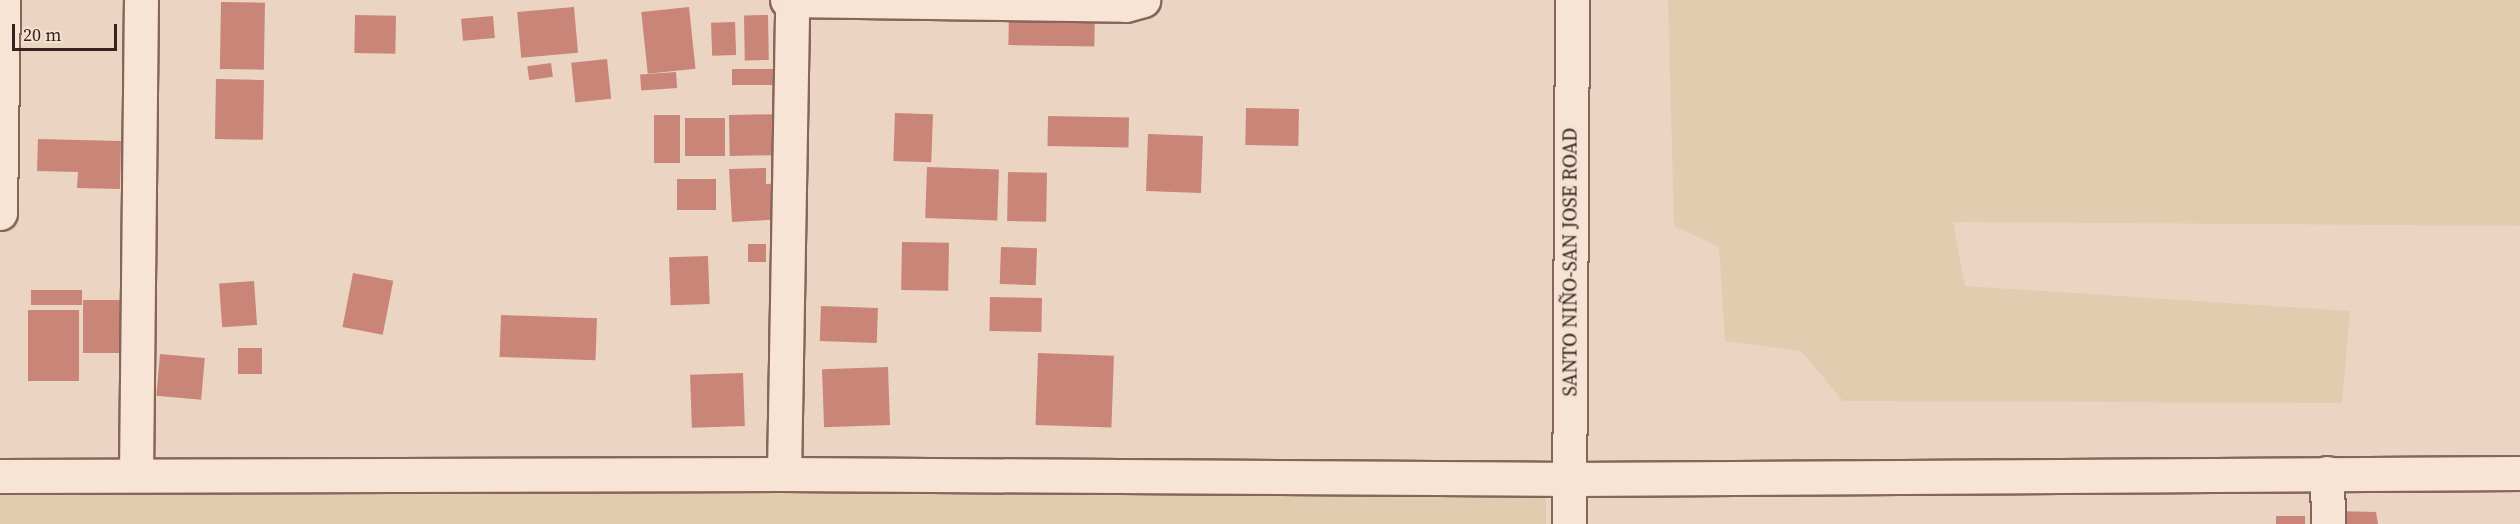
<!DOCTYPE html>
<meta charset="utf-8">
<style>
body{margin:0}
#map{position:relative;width:2520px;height:524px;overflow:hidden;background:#ecd4c2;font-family:"Source Serif 4",serif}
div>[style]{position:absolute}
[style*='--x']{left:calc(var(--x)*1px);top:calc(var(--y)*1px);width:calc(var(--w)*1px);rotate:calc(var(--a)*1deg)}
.farmland>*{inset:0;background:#e2ccb0;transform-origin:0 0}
.building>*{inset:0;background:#ca8579;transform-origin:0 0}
.roads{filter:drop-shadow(2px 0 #86655a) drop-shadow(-2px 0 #86655a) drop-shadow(0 2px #86655a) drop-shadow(0 -2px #86655a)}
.minor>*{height:33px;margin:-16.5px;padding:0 16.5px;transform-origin:16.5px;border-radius:16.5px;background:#f8e4d5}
.secondary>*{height:33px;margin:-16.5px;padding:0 16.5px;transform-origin:16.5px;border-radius:16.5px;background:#f8e4d5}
span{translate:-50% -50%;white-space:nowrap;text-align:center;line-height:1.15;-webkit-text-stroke:6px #f4e1d1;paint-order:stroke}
.street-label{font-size:20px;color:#36231e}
.scale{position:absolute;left:12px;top:24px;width:105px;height:27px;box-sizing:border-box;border:3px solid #36231e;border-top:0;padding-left:8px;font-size:18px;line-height:21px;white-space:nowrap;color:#36231e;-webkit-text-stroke:4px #f4e1d1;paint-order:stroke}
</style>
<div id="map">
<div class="farmland">
<div style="clip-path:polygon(1668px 0,2520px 0,2520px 226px,1953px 222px,1965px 286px,2350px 311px,2342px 403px,1843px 401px,1801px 351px,1725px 341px,1719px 247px,1674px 226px)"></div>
<div style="left:1546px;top:490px;width:34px;height:1546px;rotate:90deg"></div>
</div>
<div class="building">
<div style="left:221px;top:2px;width:44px;height:67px;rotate:1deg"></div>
<div style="left:574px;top:7px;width:46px;height:57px;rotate:85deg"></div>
<div style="left:689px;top:7px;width:62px;height:48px;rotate:84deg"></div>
<div style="left:1009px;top:9px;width:86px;height:36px;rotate:1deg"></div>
<div style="left:355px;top:15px;width:41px;height:38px;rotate:1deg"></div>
<div style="left:768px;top:15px;width:45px;height:24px;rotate:89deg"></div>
<div style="left:493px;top:16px;width:22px;height:32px;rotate:85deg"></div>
<div style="left:735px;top:22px;width:33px;height:24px;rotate:88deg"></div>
<div style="left:607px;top:59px;width:40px;height:36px;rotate:84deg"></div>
<div style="left:551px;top:63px;width:14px;height:24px;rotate:82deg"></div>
<div style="left:783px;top:69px;width:16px;height:51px;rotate:90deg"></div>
<div style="left:676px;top:72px;width:16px;height:36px;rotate:86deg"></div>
<div style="left:216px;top:79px;width:48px;height:60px;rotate:1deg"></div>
<div style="left:1246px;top:108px;width:53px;height:37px;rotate:1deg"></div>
<div style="left:895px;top:113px;width:38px;height:48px;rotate:2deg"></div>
<div style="left:785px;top:114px;width:41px;height:56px;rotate:89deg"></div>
<div style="left:680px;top:115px;width:48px;height:26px;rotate:90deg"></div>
<div style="left:1048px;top:116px;width:81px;height:30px;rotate:1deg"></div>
<div style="left:725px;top:118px;width:38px;height:40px;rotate:90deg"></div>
<div style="left:1148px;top:134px;width:55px;height:57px;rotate:2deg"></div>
<div style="clip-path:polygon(38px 139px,121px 141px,120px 189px,77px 188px,78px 172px,37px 171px)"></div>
<div style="left:927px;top:167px;width:72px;height:51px;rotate:2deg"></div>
<div style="clip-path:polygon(766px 168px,766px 184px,783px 183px,784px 219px,732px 222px,729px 169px)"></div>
<div style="left:1008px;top:172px;width:39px;height:49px;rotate:1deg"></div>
<div style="left:716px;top:179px;width:31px;height:39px;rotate:90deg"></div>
<div style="left:902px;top:242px;width:47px;height:48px;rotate:1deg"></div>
<div style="left:748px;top:244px;width:18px;height:18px"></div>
<div style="left:1001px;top:247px;width:36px;height:37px;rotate:2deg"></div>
<div style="left:708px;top:256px;width:48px;height:39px;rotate:88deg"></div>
<div style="left:353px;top:273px;width:41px;height:55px;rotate:11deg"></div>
<div style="left:254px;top:281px;width:44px;height:35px;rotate:86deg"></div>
<div style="left:31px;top:290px;width:51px;height:15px"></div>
<div style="left:990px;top:297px;width:52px;height:34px;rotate:1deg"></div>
<div style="left:83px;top:300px;width:44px;height:53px"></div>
<div style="left:821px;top:306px;width:57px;height:35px;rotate:2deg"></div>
<div style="left:28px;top:310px;width:51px;height:71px"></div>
<div style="left:501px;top:315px;width:96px;height:42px;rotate:2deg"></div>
<div style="left:262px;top:348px;width:26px;height:24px;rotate:90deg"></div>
<div style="left:1038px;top:353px;width:76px;height:72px;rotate:2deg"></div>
<div style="left:160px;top:354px;width:45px;height:42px;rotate:5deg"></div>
<div style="left:888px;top:367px;width:58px;height:66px;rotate:88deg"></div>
<div style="left:743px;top:373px;width:53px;height:53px;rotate:88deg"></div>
<div style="clip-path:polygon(2337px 511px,2376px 512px,2378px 524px,2339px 524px)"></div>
<div style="left:2305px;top:516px;width:8px;height:29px;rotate:90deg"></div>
</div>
<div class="roads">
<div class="minor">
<div style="--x:787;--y:0;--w:339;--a:0.8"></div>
<div style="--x:1126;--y:5;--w:18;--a:-16"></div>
<div style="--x:0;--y:213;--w:213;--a:-89.2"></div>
<div style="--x:2327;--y:473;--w:51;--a:88.9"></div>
<div style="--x:784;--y:474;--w:474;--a:-89"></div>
<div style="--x:136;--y:475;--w:475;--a:-89.4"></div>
<div style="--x:0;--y:476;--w:784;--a:-0.15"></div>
<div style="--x:784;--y:474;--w:785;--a:0.36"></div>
<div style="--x:1569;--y:479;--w:951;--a:-0.36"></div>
</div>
<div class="secondary">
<div style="--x:1569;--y:524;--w:524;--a:-89.67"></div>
</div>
</div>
<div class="street-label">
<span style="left:1570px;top:262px;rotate:-90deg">SANTO NIÑO-SAN JOSE ROAD</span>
</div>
<div class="scale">20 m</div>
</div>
